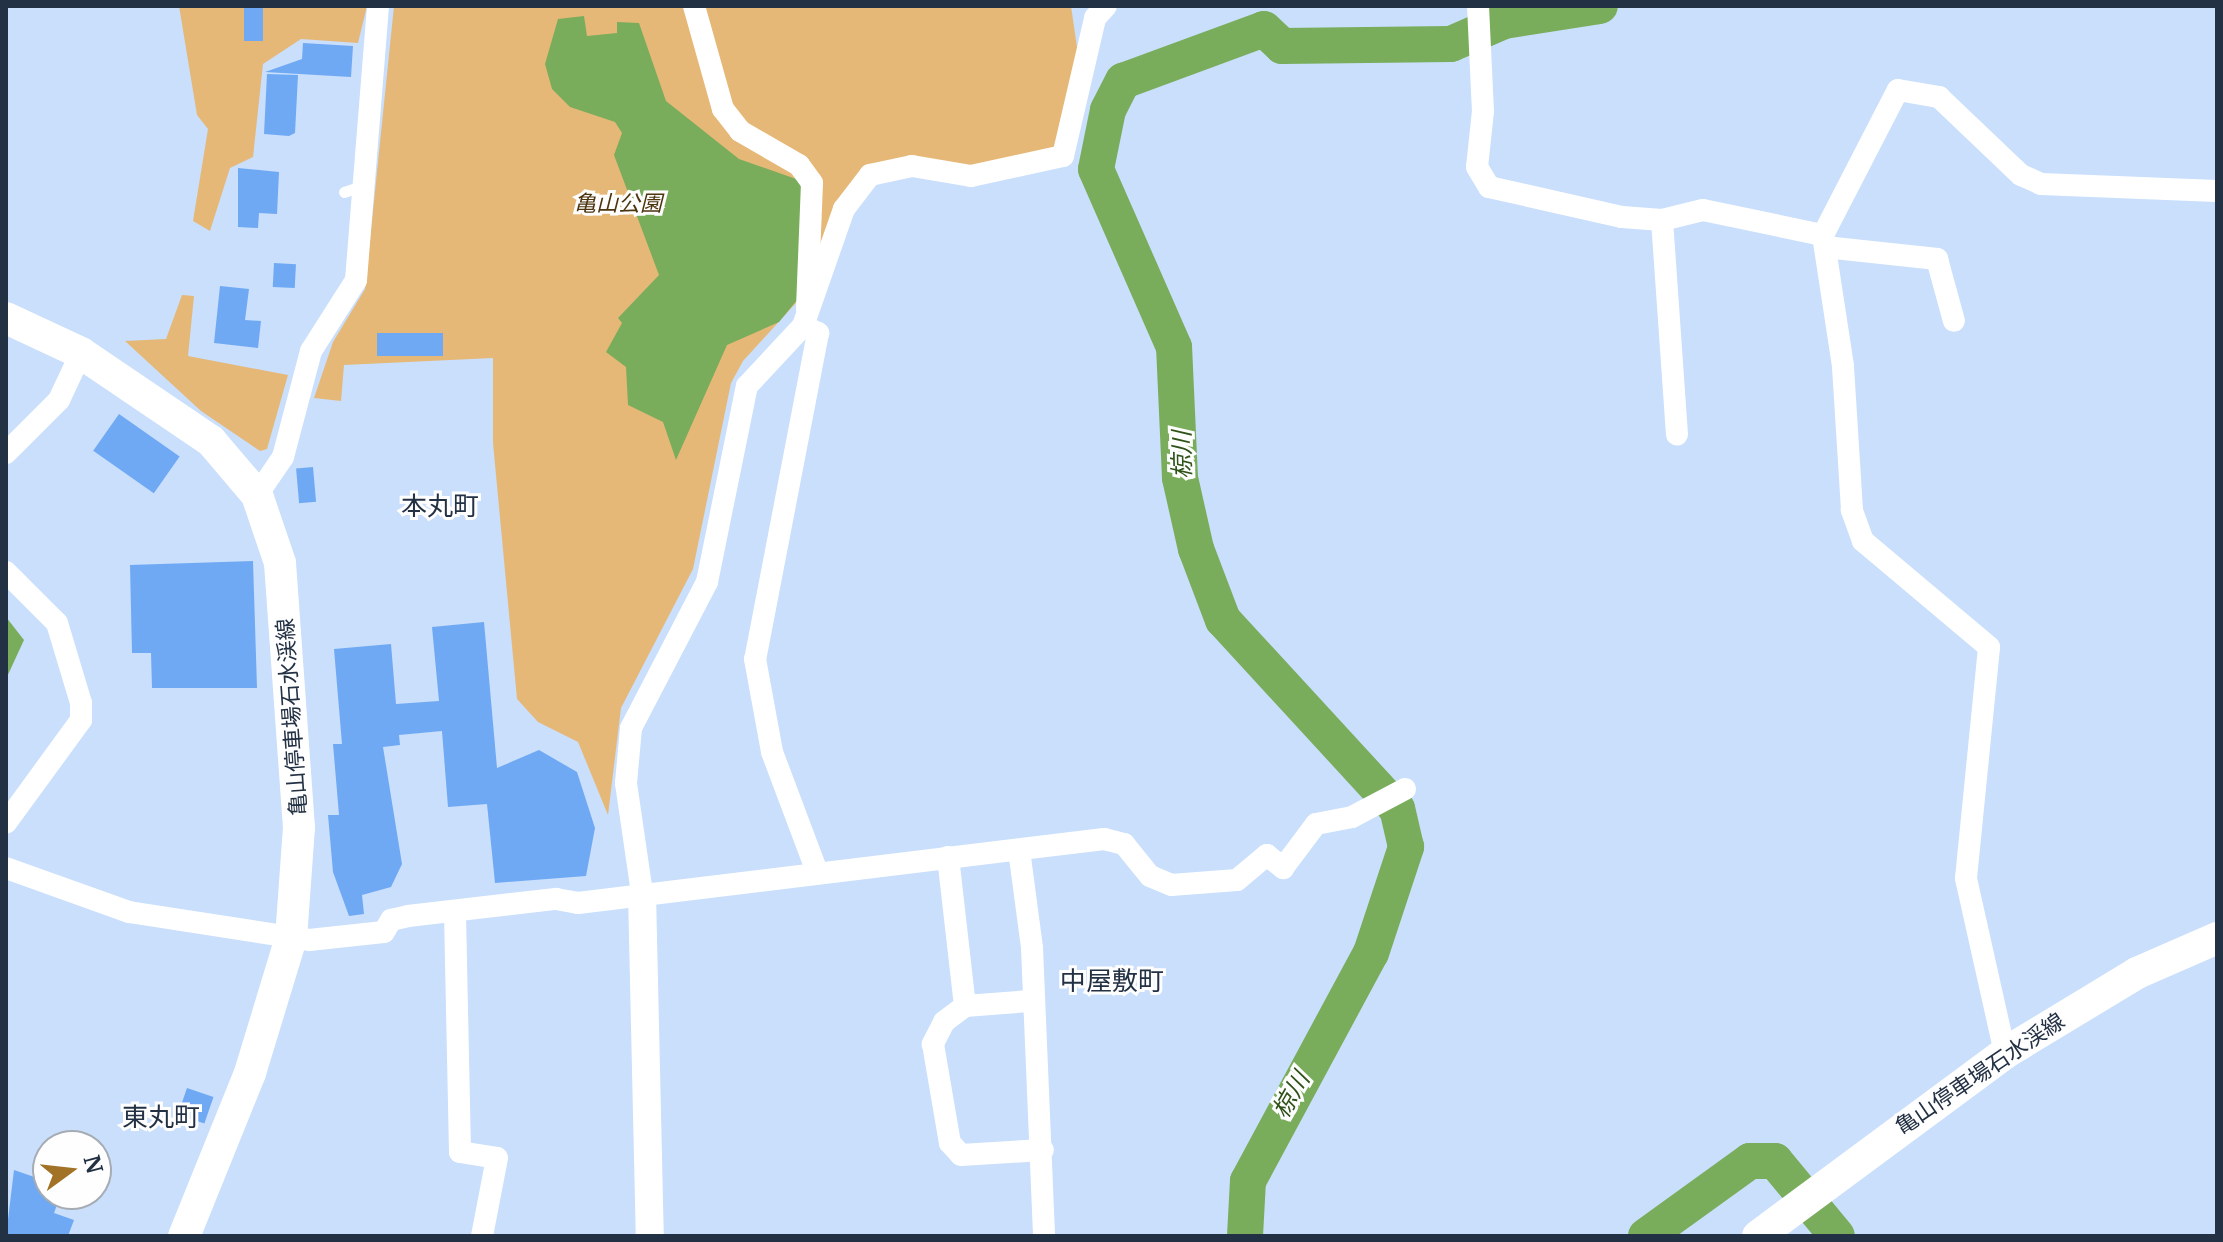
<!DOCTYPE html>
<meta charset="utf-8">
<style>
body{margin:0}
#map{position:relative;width:2223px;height:1242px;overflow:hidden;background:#c9dffc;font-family:Merriweather,"Noto Sans JP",serif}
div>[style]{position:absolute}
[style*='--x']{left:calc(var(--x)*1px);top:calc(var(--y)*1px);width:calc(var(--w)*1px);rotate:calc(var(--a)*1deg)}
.green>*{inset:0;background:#e6b877}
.water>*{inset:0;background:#79ad5b}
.river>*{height:36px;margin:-18px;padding:0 18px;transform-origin:18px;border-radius:18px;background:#79ad5b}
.building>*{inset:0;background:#6fa9f4;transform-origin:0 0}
.service>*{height:11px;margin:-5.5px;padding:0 5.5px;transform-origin:5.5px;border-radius:5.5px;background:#fff}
.minor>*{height:22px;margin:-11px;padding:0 11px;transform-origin:11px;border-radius:11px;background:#fff}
.tertiary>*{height:28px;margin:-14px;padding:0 14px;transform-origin:14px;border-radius:14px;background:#fff}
.secondary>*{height:32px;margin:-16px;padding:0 16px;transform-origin:16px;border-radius:16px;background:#fff}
span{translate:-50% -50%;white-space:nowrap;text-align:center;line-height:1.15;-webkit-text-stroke:6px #fefefe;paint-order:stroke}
.park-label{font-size:22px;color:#4d350f;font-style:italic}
.street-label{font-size:22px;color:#233144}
.water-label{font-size:24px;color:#2f5219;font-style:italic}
.quarter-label{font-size:26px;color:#233144}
.frame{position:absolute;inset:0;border:8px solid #233144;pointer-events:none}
.north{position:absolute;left:32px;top:1130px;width:80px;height:80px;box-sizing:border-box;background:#fefefe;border:2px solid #a6acb4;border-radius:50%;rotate:75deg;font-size:22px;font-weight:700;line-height:32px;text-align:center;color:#233144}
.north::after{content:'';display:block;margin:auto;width:28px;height:36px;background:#a27226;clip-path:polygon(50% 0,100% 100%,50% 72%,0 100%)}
</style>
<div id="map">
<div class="green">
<div style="clip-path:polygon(179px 6px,367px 6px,358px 43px,301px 39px,263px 64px,253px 157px,230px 168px,210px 231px,193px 221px,208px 129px,197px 115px)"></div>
<div style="clip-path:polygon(394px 6px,1071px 6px,1078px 54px,1054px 150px,1004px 165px,868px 169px,815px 282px,743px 361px,731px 383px,693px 569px,621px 708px,608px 815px,578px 742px,538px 722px,517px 699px,493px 443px,493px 358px,344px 365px,341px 401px,314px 398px,333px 342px,365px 289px)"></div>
<div style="clip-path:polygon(182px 295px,194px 296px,188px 356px,288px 375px,267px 449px,260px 451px,201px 411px,125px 341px,166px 339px)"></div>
</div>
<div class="water">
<div style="clip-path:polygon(584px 16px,587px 36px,617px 33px,617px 22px,639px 23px,666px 101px,739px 159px,799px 180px,807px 204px,802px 294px,779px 322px,727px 345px,676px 460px,663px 422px,628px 405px,626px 367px,606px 352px,622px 323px,618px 318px,659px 275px,614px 155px,622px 133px,615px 122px,570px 107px,552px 89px,545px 64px,558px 19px)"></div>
<div style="clip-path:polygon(6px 617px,24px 640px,6px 679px)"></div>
</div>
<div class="river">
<div style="--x:1245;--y:1236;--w:55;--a:-86.9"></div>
<div style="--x:1248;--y:1181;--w:259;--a:-61.7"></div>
<div style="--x:1371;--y:953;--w:112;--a:-71.7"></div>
<div style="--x:1406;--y:847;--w:39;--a:-103"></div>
<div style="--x:1397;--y:809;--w:257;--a:-132.6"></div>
<div style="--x:1223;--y:620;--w:76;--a:-110.8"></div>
<div style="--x:1196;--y:549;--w:73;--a:-102.7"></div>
<div style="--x:1180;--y:478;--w:131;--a:-92.6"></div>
<div style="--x:1174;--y:347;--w:194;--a:-113.7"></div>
<div style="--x:1096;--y:169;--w:60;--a:-78.5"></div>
<div style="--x:1108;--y:110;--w:33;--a:-63"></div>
<div style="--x:1123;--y:81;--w:150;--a:-20.2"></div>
<div style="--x:1264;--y:29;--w:25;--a:43"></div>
<div style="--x:1282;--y:46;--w:169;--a:-0.7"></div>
<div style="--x:1451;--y:44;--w:58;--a:-23.5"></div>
<div style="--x:1504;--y:21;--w:97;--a:-8.9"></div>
<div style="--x:1646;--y:1236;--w:128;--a:-35.8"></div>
<div style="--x:1750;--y:1161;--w:25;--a:0"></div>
<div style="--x:1775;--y:1161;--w:97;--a:50.4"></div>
</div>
<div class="building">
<div style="left:244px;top:6px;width:19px;height:35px"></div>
<div style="clip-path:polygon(303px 43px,353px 46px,351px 77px,265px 72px,302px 59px)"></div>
<div style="clip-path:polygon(267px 74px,298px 75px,295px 133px,289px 136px,264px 134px)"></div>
<div style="clip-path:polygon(238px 168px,279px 172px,277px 214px,259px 213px,258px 228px,238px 227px)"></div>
<div style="left:274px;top:263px;width:22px;height:24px;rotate:3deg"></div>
<div style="clip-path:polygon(220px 286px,249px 289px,245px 320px,261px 321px,258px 348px,214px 343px)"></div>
<div style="left:443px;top:333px;width:23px;height:66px;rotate:90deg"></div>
<div style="left:119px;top:414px;width:74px;height:45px;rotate:35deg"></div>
<div style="left:313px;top:467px;width:35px;height:17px;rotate:85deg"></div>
<div style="clip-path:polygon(253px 561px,257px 688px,152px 688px,151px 653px,132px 653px,130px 565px)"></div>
<div style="clip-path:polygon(484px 622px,497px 768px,539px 750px,577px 772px,595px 828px,586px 876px,495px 883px,487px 804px,448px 807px,442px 731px,399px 735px,400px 745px,383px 747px,402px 864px,391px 887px,362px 895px,364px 914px,349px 916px,333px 872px,328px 815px,339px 815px,333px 744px,342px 744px,334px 649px,391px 644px,396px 704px,439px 701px,432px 627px)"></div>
<div style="left:187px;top:1088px;width:28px;height:28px;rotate:19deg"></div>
<div style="clip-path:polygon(14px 1170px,46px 1181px,42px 1194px,61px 1194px,54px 1213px,74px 1220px,68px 1236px,6px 1236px)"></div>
</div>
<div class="service">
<div style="--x:344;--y:192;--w:21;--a:-19"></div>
</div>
<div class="minor">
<div style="--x:694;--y:6;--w:107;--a:74.3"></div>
<div style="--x:723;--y:109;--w:28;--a:52"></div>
<div style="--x:740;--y:131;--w:68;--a:30"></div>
<div style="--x:799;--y:165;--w:22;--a:54"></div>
<div style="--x:812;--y:183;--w:126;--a:92.3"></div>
<div style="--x:1478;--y:6;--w:105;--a:87.3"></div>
<div style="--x:1483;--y:111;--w:56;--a:96.1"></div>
<div style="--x:1477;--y:167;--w:23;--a:59"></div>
<div style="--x:1489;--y:187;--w:136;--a:12.7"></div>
<div style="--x:1622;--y:217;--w:40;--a:4.3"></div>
<div style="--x:1662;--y:220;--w:42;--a:-13.7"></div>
<div style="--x:1703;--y:210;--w:123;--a:11.8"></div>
<div style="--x:1662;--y:220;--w:215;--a:86"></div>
<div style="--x:1825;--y:247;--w:113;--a:6.1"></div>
<div style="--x:1937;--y:259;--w:64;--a:74.7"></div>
<div style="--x:803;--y:326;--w:17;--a:25"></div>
<div style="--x:818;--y:333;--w:332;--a:100.9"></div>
<div style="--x:755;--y:659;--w:95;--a:79.6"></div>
<div style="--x:772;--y:752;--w:128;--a:69.4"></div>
<div style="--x:6;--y:453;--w:75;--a:-45"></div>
<div style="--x:59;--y:400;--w:52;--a:-64.9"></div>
<div style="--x:257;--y:495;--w:46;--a:-55.6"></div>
<div style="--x:283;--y:457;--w:110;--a:-75.2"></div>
<div style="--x:311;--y:351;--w:84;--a:-57.6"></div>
<div style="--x:356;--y:280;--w:275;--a:-85.4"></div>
<div style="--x:6;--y:572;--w:72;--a:45"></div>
<div style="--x:57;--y:623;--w:84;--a:73.3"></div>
<div style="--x:81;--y:703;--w:17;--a:90"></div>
<div style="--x:81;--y:720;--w:127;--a:126.1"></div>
<div style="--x:1019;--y:850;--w:99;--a:82.4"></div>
<div style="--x:1032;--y:948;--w:288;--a:87.6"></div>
<div style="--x:948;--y:857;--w:150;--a:83.5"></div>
<div style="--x:965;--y:1006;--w:26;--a:143"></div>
<div style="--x:944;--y:1022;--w:25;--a:117"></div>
<div style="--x:933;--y:1044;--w:100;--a:80.3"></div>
<div style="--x:950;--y:1143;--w:16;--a:47"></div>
<div style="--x:961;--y:1155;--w:82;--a:-3.5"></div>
<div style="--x:6;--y:868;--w:131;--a:19.7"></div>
<div style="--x:129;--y:912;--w:182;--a:8.8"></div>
<div style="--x:309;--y:940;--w:75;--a:-6.1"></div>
<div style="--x:384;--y:932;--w:14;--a:-60"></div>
<div style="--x:391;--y:920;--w:17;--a:-13"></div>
<div style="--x:408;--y:916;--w:149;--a:-6.6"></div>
<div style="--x:556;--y:899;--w:22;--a:10"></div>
<div style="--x:578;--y:903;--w:530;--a:-6.94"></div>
<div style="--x:1104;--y:839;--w:21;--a:14"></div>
<div style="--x:1124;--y:844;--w:41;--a:50.9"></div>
<div style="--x:1150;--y:876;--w:23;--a:23"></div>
<div style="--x:1171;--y:885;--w:66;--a:-4.3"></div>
<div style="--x:1237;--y:880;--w:39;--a:-40"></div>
<div style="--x:1267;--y:855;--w:21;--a:39"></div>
<div style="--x:1283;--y:868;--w:55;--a:-53.1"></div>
<div style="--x:1316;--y:824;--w:37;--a:-11"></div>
<div style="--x:1352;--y:817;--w:60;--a:-27.8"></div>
<div style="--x:642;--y:893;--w:111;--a:-98.3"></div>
<div style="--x:626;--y:783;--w:55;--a:-84.8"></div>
<div style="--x:631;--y:728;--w:165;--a:-62.5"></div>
<div style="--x:707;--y:582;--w:200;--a:-78.5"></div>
<div style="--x:747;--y:386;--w:82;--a:-47"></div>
<div style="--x:803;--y:326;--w:124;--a:-70.7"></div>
<div style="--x:844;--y:209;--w:43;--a:-52.6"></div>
<div style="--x:870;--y:175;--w:43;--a:-12.1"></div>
<div style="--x:912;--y:166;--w:60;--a:9.6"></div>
<div style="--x:971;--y:176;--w:94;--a:-12.3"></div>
<div style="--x:1063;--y:156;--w:142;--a:-76.9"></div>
<div style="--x:1095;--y:18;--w:16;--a:-47"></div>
<div style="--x:455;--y:913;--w:239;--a:88.8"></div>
<div style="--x:460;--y:1152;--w:37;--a:9"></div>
<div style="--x:497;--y:1158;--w:79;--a:100.9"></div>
<div style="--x:965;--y:1006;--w:65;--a:-4.4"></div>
<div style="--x:2005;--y:1053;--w:179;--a:-102.6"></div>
<div style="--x:1966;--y:878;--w:232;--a:-84.3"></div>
<div style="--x:1989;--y:647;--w:165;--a:-139.9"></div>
<div style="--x:1863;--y:541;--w:33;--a:-110"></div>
<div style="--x:1852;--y:510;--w:144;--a:-93.6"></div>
<div style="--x:1843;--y:366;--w:133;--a:-98.7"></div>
<div style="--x:1823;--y:235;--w:163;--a:-62.7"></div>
<div style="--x:1898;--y:90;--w:42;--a:9.7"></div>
<div style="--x:1939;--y:97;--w:113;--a:43.6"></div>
<div style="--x:2021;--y:175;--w:22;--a:24"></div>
<div style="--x:2041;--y:184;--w:176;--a:2.3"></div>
</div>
<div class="tertiary">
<div style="--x:642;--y:893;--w:343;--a:88.7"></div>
</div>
<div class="secondary">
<div style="--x:6;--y:318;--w:83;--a:25"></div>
<div style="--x:81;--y:353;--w:157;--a:34.1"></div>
<div style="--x:211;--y:441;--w:71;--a:49.6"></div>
<div style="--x:257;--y:495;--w:72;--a:71.3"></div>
<div style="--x:280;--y:563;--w:265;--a:85.9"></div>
<div style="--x:299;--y:827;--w:111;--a:94.1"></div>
<div style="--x:291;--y:938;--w:141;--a:106.9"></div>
<div style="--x:250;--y:1073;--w:176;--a:112"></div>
<div style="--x:1758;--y:1236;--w:307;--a:-36.5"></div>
<div style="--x:2005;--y:1053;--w:154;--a:-31.2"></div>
<div style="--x:2137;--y:973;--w:87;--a:-23.6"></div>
</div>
<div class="park-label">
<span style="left:618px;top:204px">亀山公園</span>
</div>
<div class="street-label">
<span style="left:292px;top:717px;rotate:-94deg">亀山停車場石水渓線</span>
<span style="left:1980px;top:1074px;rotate:-34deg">亀山停車場石水渓線</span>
</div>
<div class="water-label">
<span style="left:1182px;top:455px;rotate:-91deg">椋川</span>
<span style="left:1291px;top:1095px;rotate:-60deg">椋川</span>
</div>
<div class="quarter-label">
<span style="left:440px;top:506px">本丸町</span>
<span style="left:1112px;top:981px">中屋敷町</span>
<span style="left:161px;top:1117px">東丸町</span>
</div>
<div class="frame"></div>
<div class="north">N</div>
</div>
